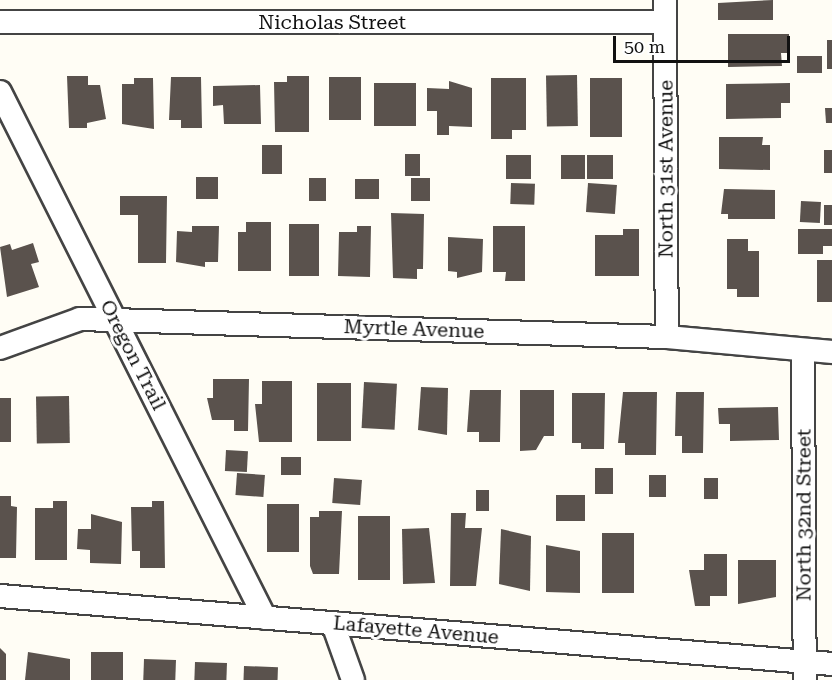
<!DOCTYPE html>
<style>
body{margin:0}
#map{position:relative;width:832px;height:680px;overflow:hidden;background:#fffdf5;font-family:"Roboto Serif",serif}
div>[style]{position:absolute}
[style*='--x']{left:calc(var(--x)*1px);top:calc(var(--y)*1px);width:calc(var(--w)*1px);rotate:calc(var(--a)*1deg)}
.building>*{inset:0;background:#5a524d;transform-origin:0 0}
.roads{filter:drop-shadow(2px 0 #444) drop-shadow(-2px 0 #444) drop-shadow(0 2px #444) drop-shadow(0 -2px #444)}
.minor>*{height:22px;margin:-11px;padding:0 11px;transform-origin:11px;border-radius:11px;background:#fff}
span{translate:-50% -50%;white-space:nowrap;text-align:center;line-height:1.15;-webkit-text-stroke:6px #fff;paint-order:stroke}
.street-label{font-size:20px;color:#111}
.scale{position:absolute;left:613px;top:36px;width:177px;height:27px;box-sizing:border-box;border:3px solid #111;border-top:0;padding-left:8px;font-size:18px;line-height:21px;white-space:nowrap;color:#111;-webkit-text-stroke:4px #fff;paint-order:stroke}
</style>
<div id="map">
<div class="building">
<div style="clip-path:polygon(773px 0,773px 20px,718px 20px,718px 3px)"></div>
<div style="clip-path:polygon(728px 34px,789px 34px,789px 53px,781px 53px,782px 66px,728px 67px)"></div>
<div style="left:827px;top:40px;width:5px;height:29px"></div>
<div style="left:797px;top:56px;width:25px;height:17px"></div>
<div style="left:577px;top:75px;width:51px;height:31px;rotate:89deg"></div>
<div style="clip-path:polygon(67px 76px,88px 76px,88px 85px,100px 85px,106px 119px,87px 123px,87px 128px,69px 128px)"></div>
<div style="clip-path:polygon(287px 76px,309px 76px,309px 132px,275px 132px,274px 82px,287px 82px)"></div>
<div style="clip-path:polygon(171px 77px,201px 77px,202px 128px,181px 128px,181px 120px,169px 120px)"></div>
<div style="left:329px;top:77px;width:32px;height:43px"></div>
<div style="clip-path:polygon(134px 78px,153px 78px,154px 129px,122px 124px,122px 84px,134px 84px)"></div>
<div style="clip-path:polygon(491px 78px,526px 78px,526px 130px,512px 130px,512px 139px,491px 139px)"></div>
<div style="left:590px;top:78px;width:32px;height:59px"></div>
<div style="clip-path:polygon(449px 81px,472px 88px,472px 127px,449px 126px,449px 135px,437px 135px,437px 111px,427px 111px,427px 88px,449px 89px)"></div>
<div style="left:416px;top:83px;width:43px;height:42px;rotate:90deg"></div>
<div style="clip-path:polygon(790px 83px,790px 103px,781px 103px,781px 118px,726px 119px,726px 84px)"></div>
<div style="clip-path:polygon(260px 85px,261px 124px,224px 124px,223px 105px,213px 106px,213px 86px)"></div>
<div style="clip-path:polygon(825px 108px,832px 108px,832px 123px,826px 123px)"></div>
<div style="clip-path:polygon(719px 137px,763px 137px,762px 145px,770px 145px,770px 170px,719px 169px)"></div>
<div style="left:282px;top:145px;width:29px;height:20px;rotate:90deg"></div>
<div style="left:824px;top:150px;width:8px;height:23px"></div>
<div style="left:405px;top:154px;width:15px;height:22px"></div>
<div style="left:506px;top:155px;width:25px;height:24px"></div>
<div style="left:561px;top:155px;width:24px;height:24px"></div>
<div style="left:587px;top:155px;width:26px;height:24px"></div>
<div style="left:218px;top:177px;width:22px;height:22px;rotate:90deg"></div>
<div style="left:309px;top:178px;width:17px;height:23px"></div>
<div style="left:411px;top:178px;width:19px;height:23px"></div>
<div style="left:355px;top:179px;width:24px;height:20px"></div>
<div style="left:511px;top:183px;width:24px;height:21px;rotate:2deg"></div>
<div style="left:588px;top:183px;width:29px;height:29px;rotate:4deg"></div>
<div style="clip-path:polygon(724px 189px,775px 190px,775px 219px,728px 219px,728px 214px,721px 214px)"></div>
<div style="clip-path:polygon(120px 196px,167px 196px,166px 263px,138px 263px,138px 215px,120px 215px)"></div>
<div style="left:801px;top:201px;width:20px;height:21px;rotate:3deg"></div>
<div style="left:824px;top:205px;width:8px;height:20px"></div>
<div style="clip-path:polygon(391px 213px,424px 214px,423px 269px,417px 269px,417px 279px,393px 278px)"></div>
<div style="clip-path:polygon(246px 222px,271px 222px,271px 271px,238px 271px,238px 232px,246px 232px)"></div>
<div style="left:289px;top:224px;width:30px;height:52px"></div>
<div style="clip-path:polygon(192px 226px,219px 226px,218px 262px,205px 262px,205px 267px,176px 262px,177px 231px,192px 232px)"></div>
<div style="clip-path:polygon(357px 226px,371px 226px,370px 277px,338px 276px,339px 232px,357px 232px)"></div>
<div style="clip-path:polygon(493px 226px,525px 226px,525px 281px,505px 281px,506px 272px,493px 272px)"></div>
<div style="clip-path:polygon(623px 229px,639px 229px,639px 276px,595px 276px,595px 235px,623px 235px)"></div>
<div style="clip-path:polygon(798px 229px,832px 229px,832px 246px,823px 246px,823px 254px,798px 254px)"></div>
<div style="clip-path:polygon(448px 237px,483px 239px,482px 272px,457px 278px,457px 272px,448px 271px)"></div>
<div style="clip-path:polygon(727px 239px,748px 239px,748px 251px,759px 251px,759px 297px,737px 297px,737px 289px,727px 289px)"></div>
<div style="clip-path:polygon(33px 243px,39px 262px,31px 264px,39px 287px,7px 297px,0 247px,10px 244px,12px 250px)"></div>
<div style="left:817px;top:260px;width:15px;height:42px"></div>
<div style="clip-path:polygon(213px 379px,249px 379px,248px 431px,234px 431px,234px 420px,212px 420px,207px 398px,213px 398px)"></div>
<div style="clip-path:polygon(262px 381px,292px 381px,292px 442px,259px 442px,255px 404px,262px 404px)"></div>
<div style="left:364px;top:382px;width:33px;height:46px;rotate:3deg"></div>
<div style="left:317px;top:383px;width:34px;height:58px"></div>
<div style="clip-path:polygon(421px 387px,448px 388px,447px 435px,418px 430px)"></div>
<div style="clip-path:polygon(470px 390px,501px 390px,500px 442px,479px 442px,479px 432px,467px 432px)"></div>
<div style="clip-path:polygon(520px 390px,554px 390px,554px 436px,544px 436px,536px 450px,520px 451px)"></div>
<div style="clip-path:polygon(623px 392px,657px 392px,656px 455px,625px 455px,625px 443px,618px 443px)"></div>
<div style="clip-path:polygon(676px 392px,704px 392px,703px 453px,682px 453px,682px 436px,675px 436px)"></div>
<div style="clip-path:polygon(572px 393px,605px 393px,604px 449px,581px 449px,581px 443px,572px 443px)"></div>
<div style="left:69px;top:396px;width:47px;height:33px;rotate:89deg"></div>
<div style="left:0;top:398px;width:11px;height:44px"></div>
<div style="clip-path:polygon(778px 407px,779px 440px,730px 441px,730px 424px,719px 424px,718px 408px)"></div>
<div style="left:226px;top:450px;width:22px;height:21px;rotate:3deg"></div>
<div style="left:281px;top:457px;width:20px;height:18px"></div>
<div style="left:595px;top:468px;width:18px;height:26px"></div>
<div style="left:237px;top:473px;width:28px;height:22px;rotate:4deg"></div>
<div style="left:649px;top:475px;width:17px;height:22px"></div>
<div style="left:334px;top:478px;width:28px;height:25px;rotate:4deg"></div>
<div style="left:704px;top:478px;width:14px;height:21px"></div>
<div style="left:476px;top:490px;width:13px;height:21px"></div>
<div style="left:556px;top:495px;width:29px;height:26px"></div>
<div style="clip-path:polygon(0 496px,11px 496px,11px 506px,17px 507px,16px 558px,0 558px)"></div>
<div style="clip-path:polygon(53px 501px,67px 501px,67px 560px,35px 560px,35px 508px,53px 508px)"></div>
<div style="clip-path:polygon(152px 501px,164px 501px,165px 568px,140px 568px,140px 551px,132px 551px,131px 507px,152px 507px)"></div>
<div style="left:267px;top:504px;width:32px;height:48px"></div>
<div style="clip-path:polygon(319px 511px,342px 511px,339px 574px,313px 574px,310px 566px,310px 517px,319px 517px)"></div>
<div style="clip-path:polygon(451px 513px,466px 513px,465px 528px,482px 528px,476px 586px,450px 586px)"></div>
<div style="clip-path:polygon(91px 514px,122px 522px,121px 564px,90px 563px,90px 550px,77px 549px,78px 529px,91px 529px)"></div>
<div style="left:358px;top:516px;width:32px;height:64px"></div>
<div style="clip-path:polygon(429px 528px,435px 583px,403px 584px,402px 529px)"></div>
<div style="clip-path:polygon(501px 529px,531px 536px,530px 591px,499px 584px)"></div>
<div style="left:602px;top:533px;width:32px;height:60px"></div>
<div style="clip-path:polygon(546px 545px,580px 551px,580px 593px,546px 592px)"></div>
<div style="clip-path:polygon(704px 554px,727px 554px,727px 596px,710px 596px,710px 606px,695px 606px,689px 570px,704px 570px)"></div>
<div style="clip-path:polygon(738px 560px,776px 560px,776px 597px,738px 604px)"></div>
<div style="clip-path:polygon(0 648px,6px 654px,6px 680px,0 680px)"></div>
<div style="clip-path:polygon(28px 652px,70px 659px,70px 680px,25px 680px)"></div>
<div style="left:91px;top:652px;width:32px;height:28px"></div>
<div style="left:144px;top:659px;width:32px;height:21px;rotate:2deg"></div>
<div style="left:195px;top:662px;width:32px;height:18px;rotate:2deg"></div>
<div style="left:244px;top:666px;width:34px;height:14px;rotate:2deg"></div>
</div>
<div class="roads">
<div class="minor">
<div style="--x:665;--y:0;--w:337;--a:89.7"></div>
<div style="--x:0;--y:22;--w:665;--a:0"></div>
<div style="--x:0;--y:92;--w:589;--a:63.26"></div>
<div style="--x:0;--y:348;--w:85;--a:-19.9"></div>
<div style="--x:80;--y:319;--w:587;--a:1.76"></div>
<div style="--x:667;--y:337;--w:166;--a:5.2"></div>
<div style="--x:803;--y:350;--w:330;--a:89.7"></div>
<div style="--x:0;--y:596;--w:835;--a:4.67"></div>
<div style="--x:333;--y:624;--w:59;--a:70.3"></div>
</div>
</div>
<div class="street-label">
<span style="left:332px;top:22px">Nicholas Street</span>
<span style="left:666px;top:169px;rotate:-90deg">North 31st Avenue</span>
<span style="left:414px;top:329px;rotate:2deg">Myrtle Avenue</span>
<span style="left:133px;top:355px;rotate:63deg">Oregon Trail</span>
<span style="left:804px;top:515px;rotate:-90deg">North 32nd Street</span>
<span style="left:416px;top:630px;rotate:5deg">Lafayette Avenue</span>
</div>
<div class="scale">50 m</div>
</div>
